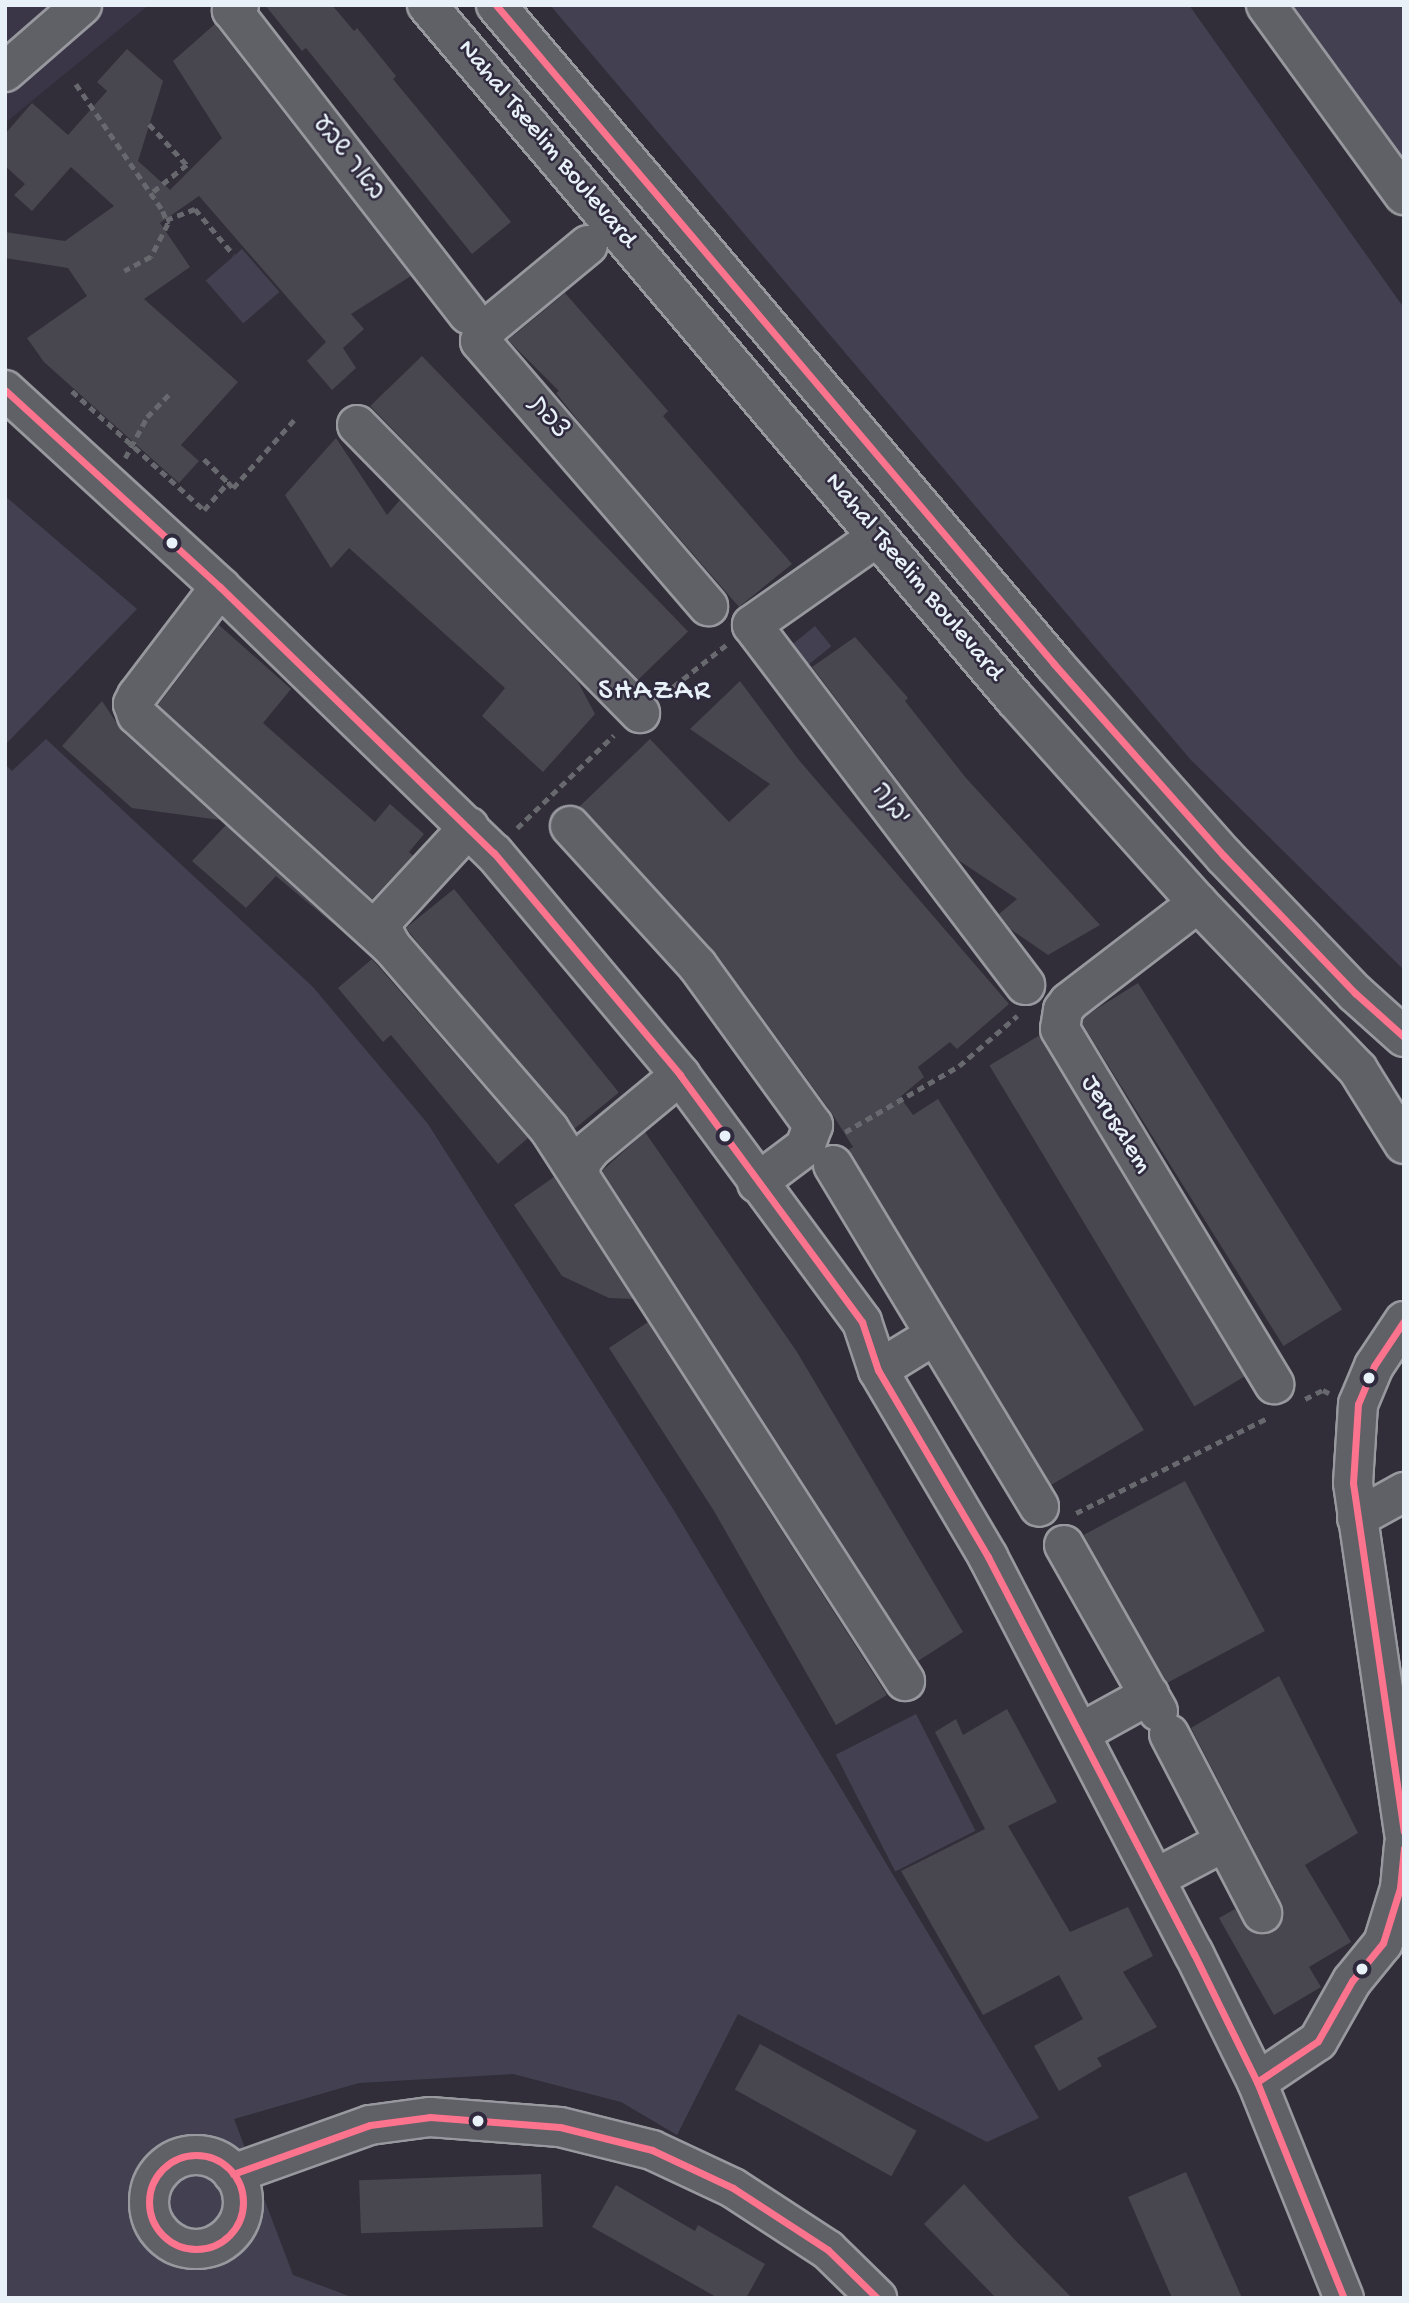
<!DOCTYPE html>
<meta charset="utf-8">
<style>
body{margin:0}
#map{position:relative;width:1409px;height:2303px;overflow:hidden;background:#312e39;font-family:"Gochi Hand","Playpen Sans Hebrew",sans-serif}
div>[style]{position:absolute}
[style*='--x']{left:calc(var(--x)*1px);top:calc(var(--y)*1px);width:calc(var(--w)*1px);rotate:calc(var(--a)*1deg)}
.built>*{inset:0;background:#3a3647}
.green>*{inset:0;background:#434151;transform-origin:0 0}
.building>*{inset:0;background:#48464e;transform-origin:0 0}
.path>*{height:4.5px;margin-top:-2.25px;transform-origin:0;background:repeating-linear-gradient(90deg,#68686f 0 7px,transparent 0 12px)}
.roads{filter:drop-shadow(2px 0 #98999f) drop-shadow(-2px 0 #98999f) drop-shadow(0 2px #98999f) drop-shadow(0 -2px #98999f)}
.minor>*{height:38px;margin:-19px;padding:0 19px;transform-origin:19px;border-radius:19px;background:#606067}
.minor>.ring{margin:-19px;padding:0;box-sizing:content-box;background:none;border:38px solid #606067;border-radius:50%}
.major>*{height:38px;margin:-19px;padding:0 19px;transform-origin:19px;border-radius:19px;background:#606067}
.bus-1>*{height:7px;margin:-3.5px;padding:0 3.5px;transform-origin:3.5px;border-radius:3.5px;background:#fc738d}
.bus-1>.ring{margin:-3.5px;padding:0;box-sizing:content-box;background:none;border:7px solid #fc738d;border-radius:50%}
.dots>*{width:19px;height:19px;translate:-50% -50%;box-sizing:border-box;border:4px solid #2f2a3d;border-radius:50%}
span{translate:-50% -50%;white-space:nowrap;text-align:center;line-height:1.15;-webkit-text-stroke:5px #2f2a3d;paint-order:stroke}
.street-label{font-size:26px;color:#e8f1f8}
.quarter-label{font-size:30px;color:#e8f1f8;letter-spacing:2px}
.frame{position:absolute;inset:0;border:7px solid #e8f1f8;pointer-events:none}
</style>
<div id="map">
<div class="built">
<div style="clip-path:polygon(5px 5px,149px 5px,5px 123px)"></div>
</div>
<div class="green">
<div style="clip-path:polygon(550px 5px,1189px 5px,1404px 308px,1404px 970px,1190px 759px)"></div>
<div style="clip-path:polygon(1283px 5px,1404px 5px,1404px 161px)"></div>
<div style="left:242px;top:249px;width:57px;height:48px;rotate:49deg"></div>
<div style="clip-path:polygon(5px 496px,137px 609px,5px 745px)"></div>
<div style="left:815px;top:626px;width:26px;height:43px;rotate:51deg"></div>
<div style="clip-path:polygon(46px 739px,313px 987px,428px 1124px,675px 1512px,1039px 2118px,987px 2142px,738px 2014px,677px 2135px,621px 2102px,513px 2074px,359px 2083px,234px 2119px,293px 2275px,354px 2298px,5px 2298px,5px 764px,12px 771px)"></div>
<div style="left:916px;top:1714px;width:131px;height:90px;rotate:63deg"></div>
</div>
<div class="building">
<div style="clip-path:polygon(265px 5px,332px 5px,354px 31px,357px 28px,396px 76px,393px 79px,511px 222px,472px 254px,306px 48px,302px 51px)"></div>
<div style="clip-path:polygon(215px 24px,411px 276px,351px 314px,364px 329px,343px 348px,356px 368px,332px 390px,307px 361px,326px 342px,199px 196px,160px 223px,190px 267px,144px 299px,238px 382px,181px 445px,199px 461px,179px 483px,44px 362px,27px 338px,87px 296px,68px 268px,5px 258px,5px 232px,65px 241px,114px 206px,71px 167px,32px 211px,14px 195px,25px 184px,5px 166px,5px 134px,32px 103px,68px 135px,107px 91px,97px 82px,127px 49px,163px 81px,138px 161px,170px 190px,222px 138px,173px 61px)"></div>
<div style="clip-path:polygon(565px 293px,668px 411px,663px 416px,792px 564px,739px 607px,592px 438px,556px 393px,559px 391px,508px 340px)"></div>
<div style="left:422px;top:356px;width:383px;height:72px;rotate:46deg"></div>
<div style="clip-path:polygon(336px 438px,387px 515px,400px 500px,578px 682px,595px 714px,543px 772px,482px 716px,505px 688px,349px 548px,331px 568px,285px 495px)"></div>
<div style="clip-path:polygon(219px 625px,291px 689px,263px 723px,375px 822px,390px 804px,424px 834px,409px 852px,413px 856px,372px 899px,158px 705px)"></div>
<div style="clip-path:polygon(855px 637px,908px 698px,905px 701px,966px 778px,1100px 925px,1048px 955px,1010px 929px,999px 914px,1017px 899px,958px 860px,812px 667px)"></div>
<div style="clip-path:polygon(740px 681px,798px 759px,1009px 1004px,957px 1049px,950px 1042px,918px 1067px,924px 1077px,900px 1097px,913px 1115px,938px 1099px,1144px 1430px,1051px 1485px,848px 1150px,853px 1147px,831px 1112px,713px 950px,579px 807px,650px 739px,729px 822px,770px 784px,690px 729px)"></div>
<div style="clip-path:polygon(102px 701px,122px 731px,220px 820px,132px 808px,62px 746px)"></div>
<div style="clip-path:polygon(226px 825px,337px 927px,276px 876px,246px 908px,192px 861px)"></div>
<div style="left:454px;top:889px;width:262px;height:62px;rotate:51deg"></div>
<div style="clip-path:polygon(372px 959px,528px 1138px,498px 1164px,391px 1035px,383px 1042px,338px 988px)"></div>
<div style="left:1138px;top:983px;width:385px;height:69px;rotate:58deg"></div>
<div style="left:1040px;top:1035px;width:398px;height:59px;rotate:59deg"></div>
<div style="clip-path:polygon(645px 1132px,797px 1352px,963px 1632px,918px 1661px,602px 1171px)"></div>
<div style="clip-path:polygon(554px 1177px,633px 1299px,609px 1298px,562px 1276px,514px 1205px)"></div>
<div style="clip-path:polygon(648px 1322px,887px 1695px,836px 1725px,714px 1511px,609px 1348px)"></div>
<div style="left:1185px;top:1481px;width:170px;height:115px;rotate:62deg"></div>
<div style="clip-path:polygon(1279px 1676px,1358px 1833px,1305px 1865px,1351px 1942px,1309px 1967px,1321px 1987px,1274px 2015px,1219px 1918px,1235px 1909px,1250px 1931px,1271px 1933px,1281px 1924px,1282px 1904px,1191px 1728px)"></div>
<div style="clip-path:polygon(1007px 1709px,1057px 1802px,1008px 1826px,1070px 1932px,1128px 1907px,1153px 1956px,1123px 1972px,1157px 2027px,1097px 2058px,1102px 2066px,1059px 2091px,1034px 2046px,1083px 2019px,1059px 1975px,983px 2015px,901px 1871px,985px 1829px,935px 1732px,956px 1719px,963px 1735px)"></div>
<div style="left:760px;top:2044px;width:179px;height:52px;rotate:29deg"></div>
<div style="clip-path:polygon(1186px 2172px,1242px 2298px,1172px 2298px,1128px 2197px)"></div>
<div style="left:541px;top:2174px;width:53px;height:182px;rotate:88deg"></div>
<div style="clip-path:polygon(964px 2184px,1015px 2240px,1072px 2298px,996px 2298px,924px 2224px)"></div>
<div style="clip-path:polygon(616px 2185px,695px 2231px,698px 2225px,765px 2264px,746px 2298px,718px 2298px,592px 2227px)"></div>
</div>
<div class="path">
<div style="--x:76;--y:84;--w:154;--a:55.6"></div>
<div style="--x:163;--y:211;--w:14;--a:69"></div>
<div style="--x:168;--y:224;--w:37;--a:117"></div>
<div style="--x:151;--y:257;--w:30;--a:152"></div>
<div style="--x:149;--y:124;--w:56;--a:47.2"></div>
<div style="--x:187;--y:165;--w:45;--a:141.3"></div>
<div style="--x:166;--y:220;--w:31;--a:-21"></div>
<div style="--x:195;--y:209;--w:60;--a:49.7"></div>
<div style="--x:72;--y:391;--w:178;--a:42"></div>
<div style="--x:204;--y:510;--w:37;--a:-49"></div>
<div style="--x:228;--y:482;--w:8;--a:50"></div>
<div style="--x:233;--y:488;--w:93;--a:-48.1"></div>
<div style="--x:125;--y:458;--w:47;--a:-61.8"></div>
<div style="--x:147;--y:417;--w:33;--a:-46"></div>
<div style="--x:204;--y:459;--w:33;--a:44"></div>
<div style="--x:664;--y:694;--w:79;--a:-38.3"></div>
<div style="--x:517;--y:828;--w:134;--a:-43.8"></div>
<div style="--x:845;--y:1132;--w:132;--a:-30.1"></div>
<div style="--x:959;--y:1066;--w:77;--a:-40.8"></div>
<div style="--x:1305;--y:1399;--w:20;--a:-27"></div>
<div style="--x:1323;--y:1390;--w:7;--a:27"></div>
<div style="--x:1076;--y:1513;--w:216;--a:-26.4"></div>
</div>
<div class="roads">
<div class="minor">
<div style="--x:239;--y:5;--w:9;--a:144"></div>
<div style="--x:232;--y:10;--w:385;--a:52.2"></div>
<div style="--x:1266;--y:5;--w:235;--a:54"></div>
<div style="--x:5;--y:72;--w:102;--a:-41"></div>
<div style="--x:588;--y:245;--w:127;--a:140.4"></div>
<div style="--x:490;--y:326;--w:18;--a:124"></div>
<div style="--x:480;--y:341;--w:350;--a:49.3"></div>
<div style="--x:5;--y:390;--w:292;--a:42.5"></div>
<div style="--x:220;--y:587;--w:382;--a:44.2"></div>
<div style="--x:494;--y:853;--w:290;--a:50"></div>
<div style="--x:680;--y:1075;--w:307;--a:53.6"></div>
<div style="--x:862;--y:1322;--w:51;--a:71.6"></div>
<div style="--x:878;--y:1370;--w:217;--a:59.5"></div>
<div style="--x:988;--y:1557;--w:447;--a:62.6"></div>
<div style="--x:1194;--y:1954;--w:143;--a:63.8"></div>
<div style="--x:1257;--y:2082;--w:233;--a:68.1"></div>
<div style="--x:357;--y:425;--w:404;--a:45.5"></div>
<div style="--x:877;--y:537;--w:153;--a:144.9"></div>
<div style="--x:752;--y:625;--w:452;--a:52.8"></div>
<div style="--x:220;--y:587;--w:137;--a:127.3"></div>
<div style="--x:137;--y:696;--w:9;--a:117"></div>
<div style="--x:133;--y:704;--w:12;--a:70"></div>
<div style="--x:137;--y:715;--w:343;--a:42.3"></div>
<div style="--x:391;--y:946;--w:242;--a:49.2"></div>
<div style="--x:549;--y:1129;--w:657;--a:57.18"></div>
<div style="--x:570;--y:826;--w:188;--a:47.6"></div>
<div style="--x:697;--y:965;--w:198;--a:54.1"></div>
<div style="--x:813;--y:1125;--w:23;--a:110"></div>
<div style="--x:805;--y:1147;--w:60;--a:143.1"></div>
<div style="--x:1198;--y:903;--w:163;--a:142.5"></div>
<div style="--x:1069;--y:1002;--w:10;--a:127"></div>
<div style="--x:1063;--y:1010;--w:19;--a:99"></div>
<div style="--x:1060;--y:1029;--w:415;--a:58.9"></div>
<div style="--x:391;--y:946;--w:17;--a:-118"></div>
<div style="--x:383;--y:931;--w:13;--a:-81"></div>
<div style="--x:385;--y:918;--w:124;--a:-47.3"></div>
<div style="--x:833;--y:1165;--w:399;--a:58.9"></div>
<div style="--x:580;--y:1176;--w:14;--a:-86"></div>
<div style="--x:581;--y:1162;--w:16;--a:-52"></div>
<div style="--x:591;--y:1149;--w:116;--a:-39.7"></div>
<div style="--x:1404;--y:1321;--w:54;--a:123.7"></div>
<div style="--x:1374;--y:1366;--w:41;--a:112.8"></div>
<div style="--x:1358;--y:1404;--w:79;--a:93.6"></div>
<div style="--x:1353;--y:1483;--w:354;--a:81.7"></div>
<div style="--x:878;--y:1370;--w:67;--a:-31.6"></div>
<div style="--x:1357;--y:1518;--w:54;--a:-29"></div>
<div style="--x:1064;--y:1545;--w:191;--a:60.5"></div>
<div style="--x:1082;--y:1732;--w:77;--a:-28.9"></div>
<div style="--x:1169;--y:1734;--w:202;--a:62.5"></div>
<div style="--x:1156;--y:1878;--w:77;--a:-27.9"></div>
<div style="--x:1257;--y:2082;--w:73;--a:-33.9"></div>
<div style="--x:1318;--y:2041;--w:69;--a:-60.5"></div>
<div style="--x:1352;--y:1981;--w:49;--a:-50.8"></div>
<div style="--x:1383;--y:1943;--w:58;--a:-72.8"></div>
<div style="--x:1400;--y:1888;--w:43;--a:-84.7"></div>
<div class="ring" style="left:149px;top:2155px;width:56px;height:56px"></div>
<div style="--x:233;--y:2174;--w:145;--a:-19.7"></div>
<div style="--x:370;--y:2125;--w:61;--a:-7.6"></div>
<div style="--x:430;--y:2117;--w:130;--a:4.4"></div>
<div style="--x:560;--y:2127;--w:95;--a:14"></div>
<div style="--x:652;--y:2150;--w:89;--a:25.1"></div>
<div style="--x:733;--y:2188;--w:113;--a:33.1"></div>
<div style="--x:828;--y:2250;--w:69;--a:44.4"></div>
</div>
<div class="major">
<div style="--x:427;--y:5;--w:910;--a:49.73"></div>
<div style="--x:1015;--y:699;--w:274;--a:48.1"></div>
<div style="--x:1198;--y:903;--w:231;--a:46.2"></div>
<div style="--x:1358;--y:1070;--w:87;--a:58.1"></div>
<div style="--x:496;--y:5;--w:864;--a:49.74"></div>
<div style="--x:1054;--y:664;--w:256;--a:48.5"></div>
<div style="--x:1224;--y:856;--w:190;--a:46.3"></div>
<div style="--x:1355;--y:993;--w:66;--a:41.9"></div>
</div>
</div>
<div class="bus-1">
<div style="--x:496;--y:5;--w:864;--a:49.74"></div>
<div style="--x:1054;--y:664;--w:256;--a:48.5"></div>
<div style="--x:1224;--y:856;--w:190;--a:46.3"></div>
<div style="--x:1355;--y:993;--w:66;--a:41.9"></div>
<div style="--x:5;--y:390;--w:292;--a:42.5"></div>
<div style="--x:220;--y:587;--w:382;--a:44.2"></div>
<div style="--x:494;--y:853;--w:290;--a:50"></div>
<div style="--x:680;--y:1075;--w:307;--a:53.6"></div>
<div style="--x:862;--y:1322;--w:51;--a:71.6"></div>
<div style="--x:878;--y:1370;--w:217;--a:59.5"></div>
<div style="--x:988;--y:1557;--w:447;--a:62.6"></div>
<div style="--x:1194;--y:1954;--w:143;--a:63.8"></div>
<div style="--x:1257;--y:2082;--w:233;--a:68.1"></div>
<div style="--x:1404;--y:1321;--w:54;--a:123.7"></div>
<div style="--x:1374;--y:1366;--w:41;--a:112.8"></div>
<div style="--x:1358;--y:1404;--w:79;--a:93.6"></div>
<div style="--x:1353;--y:1483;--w:352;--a:81.7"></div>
<div style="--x:1257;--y:2082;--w:73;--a:-33.9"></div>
<div style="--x:1318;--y:2041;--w:69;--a:-60.5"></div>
<div style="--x:1352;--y:1981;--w:49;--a:-50.8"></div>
<div style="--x:1383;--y:1943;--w:58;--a:-72.8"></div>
<div style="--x:1400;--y:1888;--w:40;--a:-84.3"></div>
<div class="ring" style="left:149px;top:2155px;width:87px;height:87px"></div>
<div style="--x:233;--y:2174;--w:145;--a:-19.7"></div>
<div style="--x:370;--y:2125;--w:61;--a:-7.6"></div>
<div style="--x:430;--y:2117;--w:130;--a:4.4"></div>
<div style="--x:560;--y:2127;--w:95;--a:14"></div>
<div style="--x:652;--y:2150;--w:89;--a:25.1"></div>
<div style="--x:733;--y:2188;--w:113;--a:33.1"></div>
<div style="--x:828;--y:2250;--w:69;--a:44.4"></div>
</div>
<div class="dots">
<div style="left:172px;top:543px;background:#e8f1f8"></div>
<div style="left:725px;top:1136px;background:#e8f1f8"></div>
<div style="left:1369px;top:1378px;background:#e8f1f8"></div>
<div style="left:1362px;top:1969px;background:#e8f1f8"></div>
<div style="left:478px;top:2121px;background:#e8f1f8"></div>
</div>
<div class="street-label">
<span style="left:546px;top:145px;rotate:50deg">Nahal Tseelim Boulevard</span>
<span style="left:347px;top:159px;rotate:52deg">באר שבע</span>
<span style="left:547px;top:419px;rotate:49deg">צפת</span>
<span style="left:913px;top:578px;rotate:50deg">Nahal Tseelim Boulevard</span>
<span style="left:889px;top:805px;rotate:53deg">יבנה</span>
<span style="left:1115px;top:1125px;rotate:58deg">Jerusalem</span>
</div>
<div class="quarter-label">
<span style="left:655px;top:693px">SHAZAR</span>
</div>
<div class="frame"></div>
</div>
